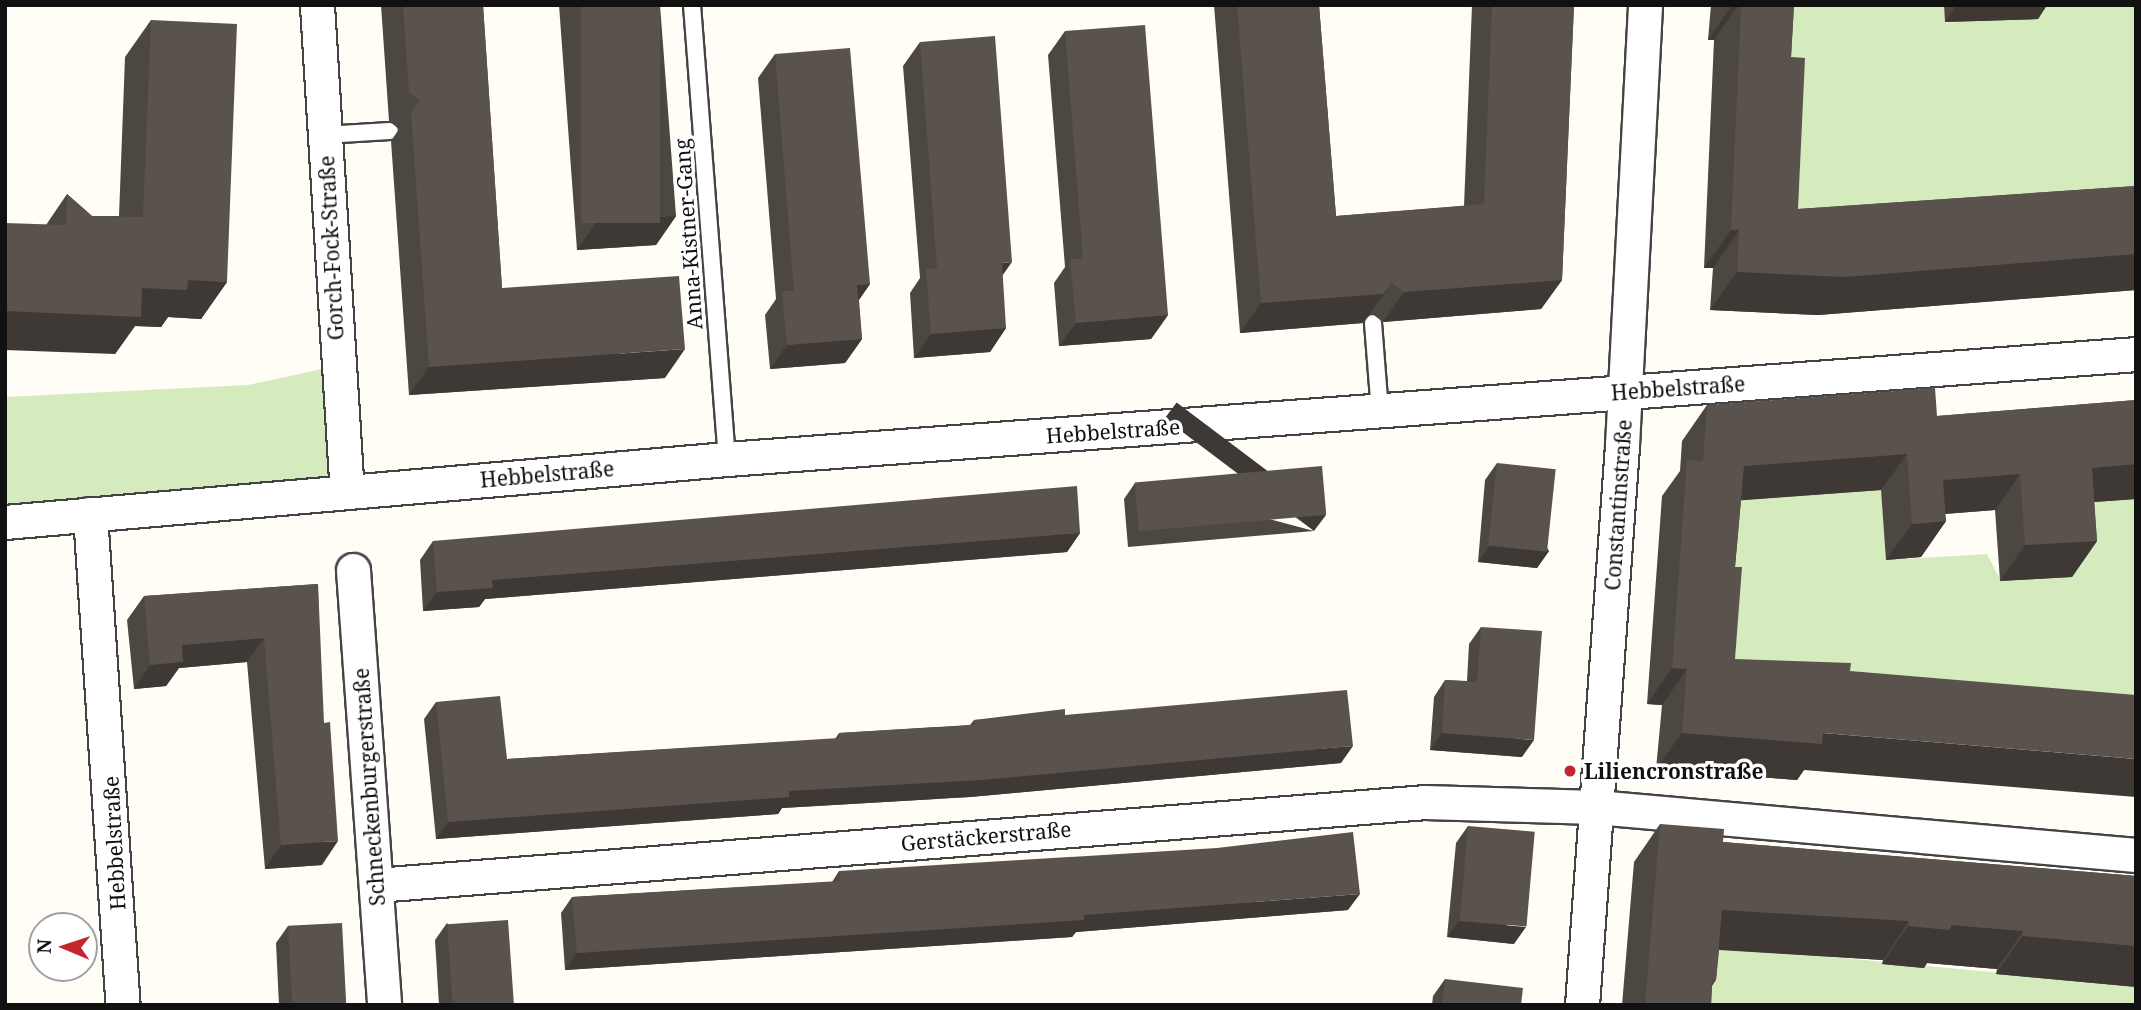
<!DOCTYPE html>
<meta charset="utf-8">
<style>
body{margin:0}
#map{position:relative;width:2141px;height:1010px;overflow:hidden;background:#fffdf5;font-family:"Noto Serif",serif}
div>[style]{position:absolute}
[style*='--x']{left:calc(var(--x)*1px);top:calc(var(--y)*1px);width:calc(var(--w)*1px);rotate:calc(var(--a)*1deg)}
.green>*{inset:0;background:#d5ebbd}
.roads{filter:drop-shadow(2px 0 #444) drop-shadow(-2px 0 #444) drop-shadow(0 2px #444) drop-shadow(0 -2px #444)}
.lane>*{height:16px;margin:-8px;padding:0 8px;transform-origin:8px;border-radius:8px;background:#fff}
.street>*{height:33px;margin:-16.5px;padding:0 16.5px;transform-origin:16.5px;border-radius:16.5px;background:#fff}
.wall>*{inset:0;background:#4d4742}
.shaded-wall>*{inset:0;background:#3f3936;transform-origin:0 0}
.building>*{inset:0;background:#5a524d;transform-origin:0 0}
.dots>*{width:19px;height:19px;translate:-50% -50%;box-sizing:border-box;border:4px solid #fff;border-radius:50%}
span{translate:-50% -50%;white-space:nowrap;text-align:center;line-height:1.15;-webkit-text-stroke:7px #fff;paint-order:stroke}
.street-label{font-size:21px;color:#111}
.poi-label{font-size:21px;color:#111;font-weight:700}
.left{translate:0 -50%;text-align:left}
.frame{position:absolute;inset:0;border:7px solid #111;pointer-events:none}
.north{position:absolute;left:28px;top:912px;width:70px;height:70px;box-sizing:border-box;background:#fff;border:2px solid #a0a0a0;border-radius:50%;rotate:272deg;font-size:19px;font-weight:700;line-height:28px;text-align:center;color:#111}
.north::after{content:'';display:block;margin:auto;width:24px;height:32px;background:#c4262e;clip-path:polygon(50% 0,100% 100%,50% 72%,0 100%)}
</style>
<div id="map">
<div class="green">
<div style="clip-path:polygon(1770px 5px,1944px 5px,1945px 23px,1973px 21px,1973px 5px,2010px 20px,2037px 19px,2037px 5px,2136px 5px,2136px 223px,1771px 259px)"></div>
<div style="clip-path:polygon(336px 366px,347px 491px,5px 533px,5px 397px,248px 385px)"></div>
<div style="clip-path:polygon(1881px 490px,1887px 560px,1987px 554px,2001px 581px,2072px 577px,2066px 504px,2136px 499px,2136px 733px,1709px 695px,1719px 502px)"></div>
<div style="clip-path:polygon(1692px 934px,1747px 949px,2129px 985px,2136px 988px,2136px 1005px,1686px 1005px)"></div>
</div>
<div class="roads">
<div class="lane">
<div style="--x:692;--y:5;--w:455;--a:85.6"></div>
<div style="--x:324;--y:135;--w:66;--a:-3.5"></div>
<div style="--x:1373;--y:323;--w:88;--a:85.5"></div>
</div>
<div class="street">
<div style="--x:317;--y:5;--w:487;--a:86.5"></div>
<div style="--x:90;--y:514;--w:492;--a:86.2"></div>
<div style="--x:5;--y:522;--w:725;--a:-4.99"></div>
<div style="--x:727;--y:459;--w:1413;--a:-4.26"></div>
<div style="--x:353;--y:570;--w:436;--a:85.9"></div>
<div style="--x:376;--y:885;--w:1052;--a:-4.52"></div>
<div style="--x:1425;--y:802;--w:171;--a:1.7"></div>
<div style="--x:1596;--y:807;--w:542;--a:5.08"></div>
<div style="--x:1582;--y:1005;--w:561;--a:-85.91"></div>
<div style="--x:1622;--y:445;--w:441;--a:-87"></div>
</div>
</div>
<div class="wall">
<div style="clip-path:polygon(381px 5px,483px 5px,502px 288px,665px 378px,409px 395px,391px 141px,399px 129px,389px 121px)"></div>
<div style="clip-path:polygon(559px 5px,660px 5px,676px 216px,656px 245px,577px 250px)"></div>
<div style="clip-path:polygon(1214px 5px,1319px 5px,1336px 216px,1464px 206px,1472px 5px,1574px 5px,1562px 280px,1541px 309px,1383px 322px,1371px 313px,1363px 323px,1240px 333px)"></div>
<div style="clip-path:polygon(1711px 5px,1794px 5px,1791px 57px,1798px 209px,2136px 186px,2136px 290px,1818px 315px,1710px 310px,1713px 268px,1704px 268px,1714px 40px,1708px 40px)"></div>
<div style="clip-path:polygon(1944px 5px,2047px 5px,2038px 19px,1945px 22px)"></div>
<div style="clip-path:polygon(151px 20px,227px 282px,201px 319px,168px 317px,161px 327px,135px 326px,115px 354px,46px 225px,67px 194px,92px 216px,119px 216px,125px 57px)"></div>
<div style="clip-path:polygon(1065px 31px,1168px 315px,1151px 339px,1059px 346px,1054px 283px,1065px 267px,1048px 55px)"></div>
<div style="clip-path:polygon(920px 42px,1006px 328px,990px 352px,914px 358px,910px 293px,920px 278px,903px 66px)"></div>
<div style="clip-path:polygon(775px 54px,870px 284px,859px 300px,862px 339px,845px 363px,770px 369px,765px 315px,776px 299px,758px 78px)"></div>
<div style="clip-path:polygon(2136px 400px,2136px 499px,2094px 502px,2097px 541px,2072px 577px,2000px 581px,1995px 510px,1945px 514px,1946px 521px,1921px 557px,1886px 560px,1881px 490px,1741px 500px,1735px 567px,1735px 659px,1804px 770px,1797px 780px,1656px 769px,1662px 705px,1647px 704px,1662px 496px,1680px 471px,1682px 441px,1707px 405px,1937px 416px)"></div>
<div style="clip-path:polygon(1497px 463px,1549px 551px,1537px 568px,1478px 562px,1485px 480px)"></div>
<div style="clip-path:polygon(1135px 483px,1314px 531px,1128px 547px,1124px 499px)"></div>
<div style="clip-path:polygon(1080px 533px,1067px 552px,485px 599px,479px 607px,423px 611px,420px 560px,433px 541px)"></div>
<div style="clip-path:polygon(318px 584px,322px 865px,265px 869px,247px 662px,179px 668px,166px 686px,134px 689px,127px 620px,144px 596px)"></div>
<div style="clip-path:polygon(1481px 627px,1522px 757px,1430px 750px,1434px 697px,1445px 680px,1467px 681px,1469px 644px)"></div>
<div style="clip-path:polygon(436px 702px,507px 759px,835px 739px,839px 733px,970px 725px,974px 720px,1065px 715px,1341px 763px,970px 797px,782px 808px,778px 814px,436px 839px,424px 719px)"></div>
<div style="clip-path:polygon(1660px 824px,1723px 842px,2136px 876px,2136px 987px,1996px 974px,1997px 969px,1927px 963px,1924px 968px,1882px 964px,1883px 960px,1719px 950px,1716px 980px,1712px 986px,1711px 1005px,1622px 1005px,1634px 862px)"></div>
<div style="clip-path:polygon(1468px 826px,1514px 944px,1447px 937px,1456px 843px)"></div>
<div style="clip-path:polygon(839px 871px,1348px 910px,1076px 932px,1072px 937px,565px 970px,561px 913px,572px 897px,832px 882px)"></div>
<div style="clip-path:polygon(447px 923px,514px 1005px,439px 1005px,435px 940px)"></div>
<div style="clip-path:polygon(288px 926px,347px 1005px,279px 1005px,276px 943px)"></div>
<div style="clip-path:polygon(1445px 979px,1521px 1005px,1432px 1005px,1433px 996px)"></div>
</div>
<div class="shaded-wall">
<div style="clip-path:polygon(1732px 5px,1738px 5px,1714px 40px,1708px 40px)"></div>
<div style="clip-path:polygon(1956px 5px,2047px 5px,2038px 19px,1945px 22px)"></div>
<div style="clip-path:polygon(676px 216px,656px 245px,577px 250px,597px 222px)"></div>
<div style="clip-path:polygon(1731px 230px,1739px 230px,1713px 268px,1704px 268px)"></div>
<div style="clip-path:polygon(2136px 254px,2136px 290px,1818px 315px,1710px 310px,1737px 272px)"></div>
<div style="clip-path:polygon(1012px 262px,995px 286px,1002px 263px)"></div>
<div style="clip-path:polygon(188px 280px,227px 282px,201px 319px,168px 317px,161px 327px,135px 326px,115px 354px,5px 350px,5px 311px)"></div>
<div style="clip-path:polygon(1562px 280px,1541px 309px,1383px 322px,1404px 292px)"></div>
<div style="clip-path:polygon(1392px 283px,1363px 323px,1240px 333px,1261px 303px)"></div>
<div style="clip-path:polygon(870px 284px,853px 308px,857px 285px)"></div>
<div style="clip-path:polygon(1168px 315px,1151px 339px,1059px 346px,1076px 323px)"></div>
<div style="clip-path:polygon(1006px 328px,990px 352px,914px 358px,931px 334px)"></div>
<div style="clip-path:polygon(862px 339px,845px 363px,770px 369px,787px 345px)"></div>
<div style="clip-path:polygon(685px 349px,665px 378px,409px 395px,429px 367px)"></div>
<div style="clip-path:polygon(1907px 454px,1881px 490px,1719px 502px,1744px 466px)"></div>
<div style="clip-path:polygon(2136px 464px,2136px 499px,2066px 504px,2092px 468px)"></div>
<div style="clip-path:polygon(2020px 474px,1995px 510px,1917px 516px,1943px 480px)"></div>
<div style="left:1326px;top:515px;width:20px;height:187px;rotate:127deg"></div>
<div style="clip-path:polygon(1946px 521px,1921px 557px,1886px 560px,1912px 524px)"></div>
<div style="clip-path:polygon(1080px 533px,1067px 552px,485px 599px,479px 607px,423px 611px,437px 592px,492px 580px)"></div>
<div style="clip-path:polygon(2097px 541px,2072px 577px,2000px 581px,2025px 545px)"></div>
<div style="clip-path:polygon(1490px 546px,1549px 551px,1537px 568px,1478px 562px)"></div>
<div style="clip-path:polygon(264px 638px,247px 662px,179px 668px,166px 686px,134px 689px,150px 665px,182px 645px)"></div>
<div style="clip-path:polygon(1672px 668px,1687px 669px,1662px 705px,1647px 704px)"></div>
<div style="clip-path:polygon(1442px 733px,1534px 740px,1522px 757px,1430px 750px)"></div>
<div style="clip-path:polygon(1682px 733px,1823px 733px,2136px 759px,2136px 797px,1804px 770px,1797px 780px,1656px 769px)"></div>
<div style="clip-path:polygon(1353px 746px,1341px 763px,970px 797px,782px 808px,778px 814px,436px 839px,448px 822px,789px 791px)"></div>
<div style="clip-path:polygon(338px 841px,322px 865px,265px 869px,281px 845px)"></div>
<div style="clip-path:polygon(1360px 894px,1348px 910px,1076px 932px,1072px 937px,565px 970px,577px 953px)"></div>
<div style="clip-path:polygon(1722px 910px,1909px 921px,1883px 960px,1695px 948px)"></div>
<div style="clip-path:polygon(1459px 921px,1526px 927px,1514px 944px,1447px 937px)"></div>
<div style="clip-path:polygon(1951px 925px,2023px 931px,1997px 969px,1927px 963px,1924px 968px,1882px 964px,1908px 926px)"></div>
<div style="clip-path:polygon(2023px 936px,2136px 946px,2136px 987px,1996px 974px)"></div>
</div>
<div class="building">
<div style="clip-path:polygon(403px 5px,483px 5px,502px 288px,679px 276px,685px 349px,429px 367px,411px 113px,420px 101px,409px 92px)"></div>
<div style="left:581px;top:5px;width:79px;height:218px"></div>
<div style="clip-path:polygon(1237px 5px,1319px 5px,1336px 216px,1484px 204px,1492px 5px,1574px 5px,1562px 280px,1404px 292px,1392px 283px,1383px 294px,1261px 303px)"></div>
<div style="clip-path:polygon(1741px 5px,1794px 5px,1791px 57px,1805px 58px,1798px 209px,2136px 186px,2136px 254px,1844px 277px,1737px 272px,1739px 230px,1731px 230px)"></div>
<div style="clip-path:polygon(151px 20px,237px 24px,227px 282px,188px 280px,187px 290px,142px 288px,141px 317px,5px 311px,5px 223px,66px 225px,67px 194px,92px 216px,143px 217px)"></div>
<div style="clip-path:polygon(1145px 25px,1168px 315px,1076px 323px,1070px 259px,1083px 259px,1065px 31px)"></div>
<div style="clip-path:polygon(995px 36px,1012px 262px,1002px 263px,1006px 328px,931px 334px,926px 269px,937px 268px,920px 42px)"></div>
<div style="clip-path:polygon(850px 48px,870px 284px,857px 285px,862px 339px,787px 345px,782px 291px,794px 291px,775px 54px)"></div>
<div style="clip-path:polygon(1935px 388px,1937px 416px,2136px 400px,2136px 464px,2092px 468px,2097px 541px,2025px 545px,2020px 474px,1943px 480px,1946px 521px,1912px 524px,1907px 454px,1744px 466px,1735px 567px,1742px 567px,1735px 659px,1851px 663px,1850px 671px,2136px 695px,2136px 759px,1823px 733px,1822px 744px,1682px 733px,1687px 669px,1672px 668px,1687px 460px,1703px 461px,1707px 405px)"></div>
<div style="left:1497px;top:463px;width:59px;height:83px;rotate:6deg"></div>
<div style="left:1322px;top:466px;width:49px;height:188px;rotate:85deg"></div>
<div style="clip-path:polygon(1077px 486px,1080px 533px,492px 580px,493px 588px,437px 592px,433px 541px)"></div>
<div style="clip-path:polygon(318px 584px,324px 723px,330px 722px,338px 841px,281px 845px,264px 638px,182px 645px,183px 662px,150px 665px,144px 596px)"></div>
<div style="clip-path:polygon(1481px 627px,1542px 631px,1534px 740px,1442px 733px,1445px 680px,1477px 682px)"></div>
<div style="clip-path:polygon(1347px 690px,1353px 746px,982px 780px,789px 791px,789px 797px,448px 822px,436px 702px,500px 696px,507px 759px,839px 738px,839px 733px,975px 725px,974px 720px,1065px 709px,1065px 715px)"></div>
<div style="clip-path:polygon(1660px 824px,1724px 829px,1723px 842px,2136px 876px,2136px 946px,2023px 936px,2023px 931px,1951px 925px,1950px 930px,1908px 926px,1909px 921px,1722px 910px,1716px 980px,1712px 980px,1711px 1005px,1645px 1005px)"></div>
<div style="left:1468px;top:826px;width:67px;height:95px;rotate:5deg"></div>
<div style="clip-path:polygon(1353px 832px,1360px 894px,1084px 915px,1084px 920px,577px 953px,572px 897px,840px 881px,839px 871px,1217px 848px)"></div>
<div style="left:508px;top:920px;width:85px;height:61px;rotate:86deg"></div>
<div style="left:342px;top:923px;width:82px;height:54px;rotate:87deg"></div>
<div style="clip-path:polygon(1445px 979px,1523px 988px,1521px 1005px,1442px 1005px)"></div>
</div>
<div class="dots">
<div style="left:1570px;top:771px;background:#c4262e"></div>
</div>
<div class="street-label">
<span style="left:688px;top:234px;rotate:-94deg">Anna-Kistner-Gang</span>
<span style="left:331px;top:248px;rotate:-93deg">Gorch-Fock-Straße</span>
<span style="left:1678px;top:388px;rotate:-4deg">Hebbelstraße</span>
<span style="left:1113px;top:431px;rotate:-4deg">Hebbelstraße</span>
<span style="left:547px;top:474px;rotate:-5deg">Hebbelstraße</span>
<span style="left:1618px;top:505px;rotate:-86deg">Constantinstraße</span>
<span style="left:369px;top:787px;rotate:-94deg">Schneckenburgerstraße</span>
<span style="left:986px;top:836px;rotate:-5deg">Gerstäckerstraße</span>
<span style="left:114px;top:843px;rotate:-93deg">Hebbelstraße</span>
</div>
<div class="poi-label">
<span class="left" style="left:1584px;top:771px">Liliencronstraße</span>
</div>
<div class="frame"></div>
<div class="north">N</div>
</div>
